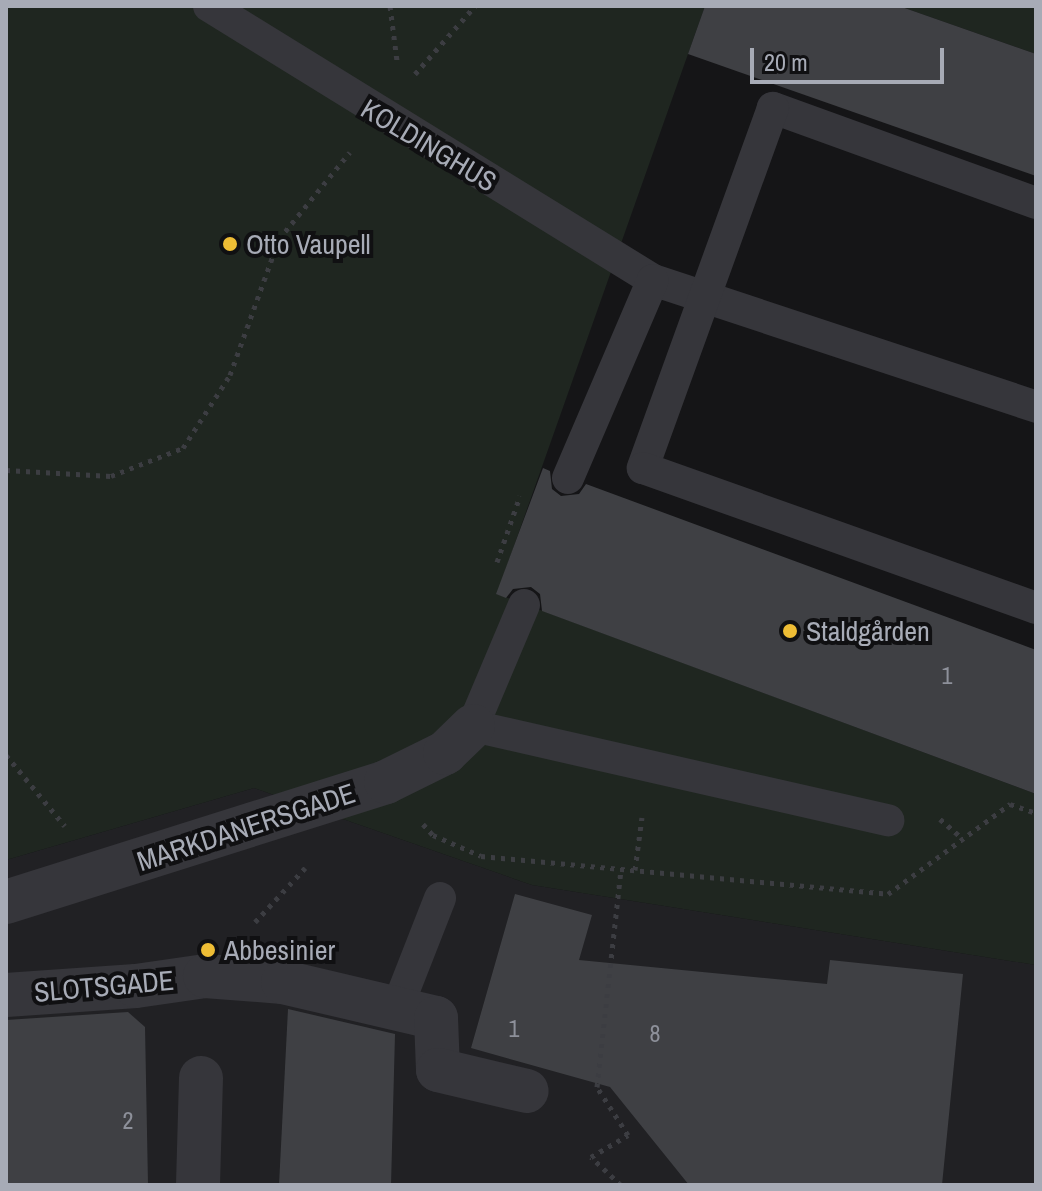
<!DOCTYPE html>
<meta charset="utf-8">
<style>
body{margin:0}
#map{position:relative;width:1042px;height:1191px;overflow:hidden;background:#151517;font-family:"Archivo Narrow",sans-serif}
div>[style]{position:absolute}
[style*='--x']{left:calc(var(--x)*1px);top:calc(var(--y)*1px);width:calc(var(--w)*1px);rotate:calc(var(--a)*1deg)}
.built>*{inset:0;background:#212124}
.green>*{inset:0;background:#1f2620}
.building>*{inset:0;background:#3f4044}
.path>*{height:5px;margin-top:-2.5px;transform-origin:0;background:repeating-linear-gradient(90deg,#3c3d42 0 4px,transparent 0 10px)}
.lane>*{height:32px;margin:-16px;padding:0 16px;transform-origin:16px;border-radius:16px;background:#36363b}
.street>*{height:44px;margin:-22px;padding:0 22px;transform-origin:22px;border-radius:22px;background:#36363b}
.dots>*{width:22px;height:22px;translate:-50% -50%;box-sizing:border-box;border:4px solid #101012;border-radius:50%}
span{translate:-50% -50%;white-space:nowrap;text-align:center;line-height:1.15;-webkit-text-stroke:8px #101012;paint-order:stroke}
.number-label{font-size:24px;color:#8d909a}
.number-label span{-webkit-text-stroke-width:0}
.street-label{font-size:28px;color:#a7abb6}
.poi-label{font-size:28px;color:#a7abb6}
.left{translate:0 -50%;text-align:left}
.frame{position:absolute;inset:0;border:8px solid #a7abb6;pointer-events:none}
.scale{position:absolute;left:750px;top:48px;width:194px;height:36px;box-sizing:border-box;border:4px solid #a7abb6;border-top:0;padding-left:10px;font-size:24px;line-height:28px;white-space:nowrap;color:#a7abb6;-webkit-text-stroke:6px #101012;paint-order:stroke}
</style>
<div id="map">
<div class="built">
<div style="clip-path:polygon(254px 788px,532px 885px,1036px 965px,1036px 1185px,6px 1185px,6px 860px)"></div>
</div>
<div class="green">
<div style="clip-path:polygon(6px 6px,705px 6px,497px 594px,1036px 794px,1036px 965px,532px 885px,254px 788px,6px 860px)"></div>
<div style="clip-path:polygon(899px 6px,1036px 6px,1036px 54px)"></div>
</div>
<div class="building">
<div style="clip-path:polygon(705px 6px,899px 6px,1036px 54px,1036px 176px,688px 54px)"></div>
<div style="clip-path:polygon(543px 468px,550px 471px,552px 489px,561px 496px,579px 494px,586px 484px,1036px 650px,1036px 794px,542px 611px,540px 594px,531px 587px,513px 589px,506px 598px,496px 594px)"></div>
<div style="clip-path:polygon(515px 894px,592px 915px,579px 960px,827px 984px,830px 960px,963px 974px,942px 1185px,689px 1185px,610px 1087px,471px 1048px)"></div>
<div style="clip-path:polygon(288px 1009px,395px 1034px,391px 1185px,279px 1185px)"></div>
<div style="clip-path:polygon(128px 1012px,145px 1027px,148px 1185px,6px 1185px,6px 1020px)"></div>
</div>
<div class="path">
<div style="--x:390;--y:6;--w:55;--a:82.7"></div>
<div style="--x:415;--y:74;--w:91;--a:-48.6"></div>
<div style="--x:6;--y:470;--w:105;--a:3.3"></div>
<div style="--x:111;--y:476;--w:77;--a:-21.3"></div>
<div style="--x:183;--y:448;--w:87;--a:-57.2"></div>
<div style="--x:230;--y:375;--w:145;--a:-70.2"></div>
<div style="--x:279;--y:239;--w:112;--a:-50.8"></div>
<div style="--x:497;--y:562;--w:70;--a:-70.8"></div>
<div style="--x:6;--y:755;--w:92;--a:50.3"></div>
<div style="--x:940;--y:819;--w:30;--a:41"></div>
<div style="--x:423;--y:824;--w:15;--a:48"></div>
<div style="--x:433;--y:835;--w:52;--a:23.6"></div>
<div style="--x:481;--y:856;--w:409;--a:5.3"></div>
<div style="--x:888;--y:894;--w:152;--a:-36.4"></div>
<div style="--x:1010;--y:804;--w:28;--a:19"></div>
<div style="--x:635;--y:870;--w:53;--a:-82.5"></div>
<div style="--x:255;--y:922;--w:74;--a:-47.2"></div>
<div style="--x:621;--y:1185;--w:41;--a:-137"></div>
<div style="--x:591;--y:1157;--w:43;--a:-30.7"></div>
<div style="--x:628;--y:1135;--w:57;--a:-122.9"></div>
<div style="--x:597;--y:1087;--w:218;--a:-83.7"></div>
</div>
<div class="lane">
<div style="--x:209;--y:6;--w:522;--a:31.68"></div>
<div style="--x:653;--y:280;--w:404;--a:18.3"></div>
<div style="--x:1036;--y:203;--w:280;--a:-160.1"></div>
<div style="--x:773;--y:108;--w:383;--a:109.9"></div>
<div style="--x:643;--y:468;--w:417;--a:19.6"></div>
<div style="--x:568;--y:478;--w:215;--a:-66.8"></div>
<div style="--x:524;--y:605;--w:131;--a:112.9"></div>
<div style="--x:473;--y:726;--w:426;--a:12.8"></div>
<div style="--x:397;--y:1008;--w:118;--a:-68.6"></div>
</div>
<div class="street">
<div style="--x:6;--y:902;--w:398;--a:-17.5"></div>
<div style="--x:386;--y:782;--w:66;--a:-26.2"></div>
<div style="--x:445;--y:753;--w:39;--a:-44"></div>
<div style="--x:6;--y:995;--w:130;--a:-4"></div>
<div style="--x:136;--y:986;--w:70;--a:-8.2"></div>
<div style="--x:205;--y:976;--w:78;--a:4.4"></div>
<div style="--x:283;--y:982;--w:157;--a:13.2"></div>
<div style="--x:436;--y:1018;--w:52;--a:87.8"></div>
<div style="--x:438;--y:1070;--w:91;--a:13.3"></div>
<div style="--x:198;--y:1185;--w:107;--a:-88.4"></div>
</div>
<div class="dots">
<div style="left:230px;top:244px;background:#eebd35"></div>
<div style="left:790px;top:631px;background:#eebd35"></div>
<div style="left:208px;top:950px;background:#eebd35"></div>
</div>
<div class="number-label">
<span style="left:947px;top:676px">1</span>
<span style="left:514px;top:1029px">1</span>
<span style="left:655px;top:1034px">8</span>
<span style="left:128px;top:1121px">2</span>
</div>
<div class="street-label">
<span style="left:429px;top:145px;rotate:31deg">KOLDINGHUS</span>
<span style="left:246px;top:827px;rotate:-18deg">MARKDANERSGADE</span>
<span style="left:104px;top:986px;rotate:-5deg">SLOTSGADE</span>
</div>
<div class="poi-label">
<span class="left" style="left:246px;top:244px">Otto Vaupell</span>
<span class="left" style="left:806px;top:631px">Staldgården</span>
<span class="left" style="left:224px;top:950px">Abbesinier</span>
</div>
<div class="frame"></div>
<div class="scale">20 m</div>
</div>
